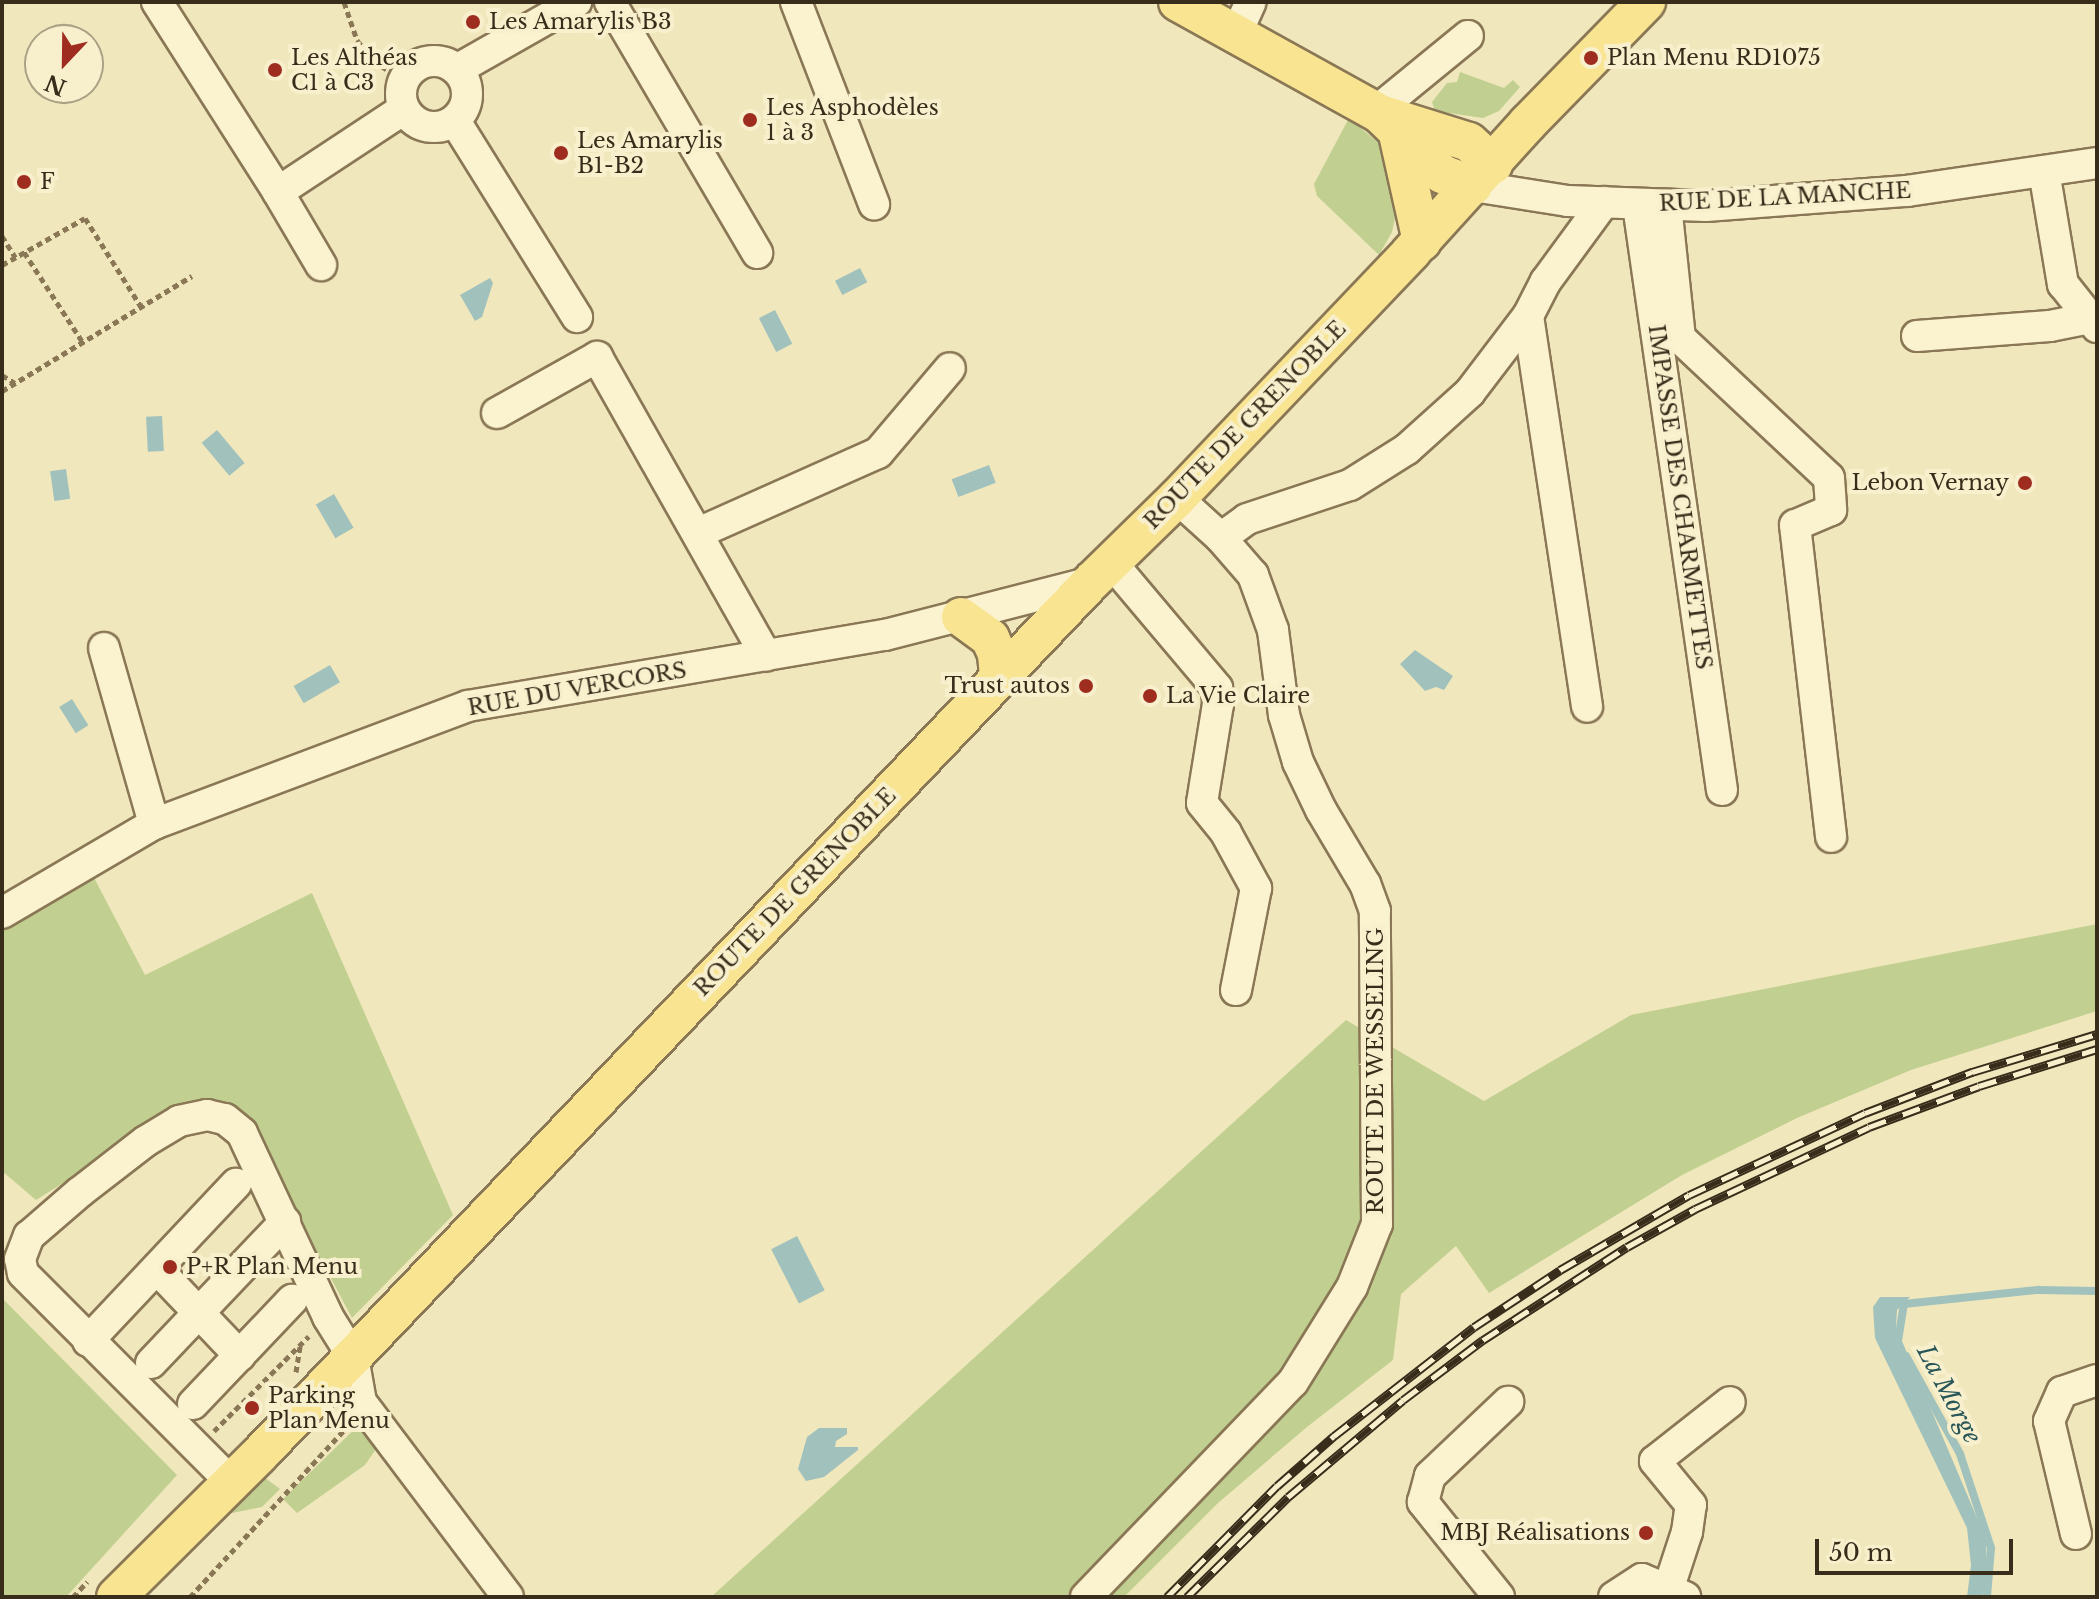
<!DOCTYPE html>
<meta charset="utf-8">
<style>
body{margin:0}
#map{position:relative;width:2099px;height:1599px;overflow:hidden;background:#f1e7bd;font-family:"Libre Baskerville",serif}
div>[style]{position:absolute}
[style*='--x']{left:calc(var(--x)*1px);top:calc(var(--y)*1px);width:calc(var(--w)*1px);rotate:calc(var(--a)*1deg)}
.green>*{inset:0;background:#c1d090}
.water>*{inset:0;background:#a1c2bc;transform-origin:0 0}
.stream>*{height:8px;margin:-4px;padding:0 4px;transform-origin:4px;border-radius:4px;background:#a1c2bc}
.path>*{height:5px;margin-top:-2.5px;transform-origin:0;background:repeating-linear-gradient(90deg,#8a7755 0 6px,transparent 0 10px)}
.roads{filter:drop-shadow(2px 0 #8a7755) drop-shadow(-2px 0 #8a7755) drop-shadow(0 2px #8a7755) drop-shadow(0 -2px #8a7755)}
.minor>*{height:30px;margin:-15px;padding:0 15px;transform-origin:15px;border-radius:15px;background:#fbf3d0}
.minor>.ring{margin:-15px;padding:0;box-sizing:content-box;background:none;border:30px solid #fbf3d0;border-radius:50%}
.major>*{height:38px;margin:-19px;padding:0 19px;transform-origin:19px;border-radius:19px;background:#f8e491}
.rail>*{height:9px;margin-top:-4.5px;transform-origin:0;background:repeating-linear-gradient(90deg,#f8f0cd 0 18px,#382c1b 0 36px);box-sizing:border-box;border-block:2px solid #382c1b}
.dots>*{width:22px;height:22px;translate:-50% -50%;box-sizing:border-box;border:4px solid #f8f0cd;border-radius:50%}
span{translate:-50% -50%;white-space:nowrap;text-align:center;line-height:1.15;-webkit-text-stroke:8px #f8f0cd;paint-order:stroke}
.poi-label{font-size:22px;color:#382c1b}
.left{translate:0 -50%;text-align:left}
.right{translate:-100% -50%;text-align:right}
.street-label{font-size:22px;color:#382c1b}
.water-label{font-size:24px;color:#295759;font-style:italic}
.frame{position:absolute;inset:0;border:4px solid #382c1b;pointer-events:none}
.north{position:absolute;left:24px;top:24px;width:80px;height:80px;box-sizing:border-box;background:#f8f0cd;border:2px solid #aba286;border-radius:50%;rotate:202deg;font-size:22px;font-weight:700;line-height:32px;text-align:center;color:#382c1b}
.north::after{content:'';display:block;margin:auto;width:28px;height:36px;background:#9e2d20;clip-path:polygon(50% 0,100% 100%,50% 72%,0 100%)}
.scale{position:absolute;left:1815px;top:1539px;width:198px;height:36px;box-sizing:border-box;border:4px solid #382c1b;border-top:0;padding-left:10px;font-size:24px;line-height:28px;white-space:nowrap;color:#382c1b;-webkit-text-stroke:6px #f8f0cd;paint-order:stroke}
</style>
<div id="map">
<div class="green">
<div style="clip-path:polygon(1460px 72px,1504px 88px,1513px 80px,1520px 87px,1499px 111px,1483px 118px,1435px 111px,1432px 102px,1447px 83px,1457px 82px)"></div>
<div style="clip-path:polygon(1349px 118px,1387px 150px,1397px 209px,1392px 232px,1379px 255px,1317px 196px,1314px 184px)"></div>
<div style="clip-path:polygon(91px 872px,145px 975px,312px 893px,453px 1215px,352px 1318px,241px 1109px,212px 1101px,190px 1104px,36px 1200px,2px 1171px,2px 930px,13px 918px)"></div>
<div style="clip-path:polygon(2097px 924px,2097px 1011px,1911px 1070px,1797px 1118px,1682px 1175px,1489px 1293px,1456px 1246px,1401px 1294px,1393px 1360px,1307px 1427px,1218px 1503px,1124px 1597px,711px 1597px,1346px 1020px,1484px 1101px,1631px 1015px)"></div>
<div style="clip-path:polygon(2px 1298px,177px 1475px,66px 1597px,2px 1597px)"></div>
<div style="clip-path:polygon(369px 1415px,385px 1436px,365px 1465px,297px 1513px,283px 1499px)"></div>
<div style="clip-path:polygon(264px 1477px,280px 1489px,262px 1507px,227px 1514px)"></div>
</div>
<div class="water">
<div style="left:860px;top:268px;width:16px;height:28px;rotate:63deg"></div>
<div style="clip-path:polygon(490px 278px,493px 283px,482px 317px,475px 321px,460px 295px)"></div>
<div style="left:775px;top:310px;width:38px;height:18px;rotate:63deg"></div>
<div style="left:162px;top:416px;width:35px;height:16px;rotate:87deg"></div>
<div style="left:217px;top:430px;width:43px;height:20px;rotate:50deg"></div>
<div style="left:989px;top:465px;width:19px;height:40px;rotate:69deg"></div>
<div style="left:66px;top:469px;width:30px;height:16px;rotate:82deg"></div>
<div style="left:334px;top:494px;width:39px;height:21px;rotate:60deg"></div>
<div style="clip-path:polygon(1415px 650px,1453px 676px,1444px 690px,1436px 687px,1425px 691px,1400px 664px)"></div>
<div style="left:330px;top:665px;width:20px;height:42px;rotate:60deg"></div>
<div style="left:72px;top:699px;width:31px;height:15px;rotate:58deg"></div>
<div style="left:797px;top:1236px;width:61px;height:29px;rotate:63deg"></div>
<div style="clip-path:polygon(1880px 1297px,1910px 1297px,1897px 1310px,1896px 1327px,1986px 1539px,1987px 1585px,1982px 1597px,1967px 1597px,1971px 1565px,1967px 1528px,1875px 1338px,1873px 1307px)"></div>
<div style="clip-path:polygon(819px 1428px,847px 1428px,847px 1434px,836px 1441px,835px 1447px,858px 1447px,858px 1450px,824px 1477px,806px 1481px,798px 1469px,807px 1437px)"></div>
</div>
<div class="stream">
<div style="--x:1898;--y:1341;--w:37;--a:-81"></div>
<div style="--x:1904;--y:1304;--w:135;--a:-6"></div>
<div style="--x:2038;--y:1290;--w:59;--a:1"></div>
<div style="--x:1906;--y:1356;--w:112;--a:61.1"></div>
<div style="--x:1960;--y:1454;--w:99;--a:71.7"></div>
<div style="--x:1991;--y:1548;--w:49;--a:94.7"></div>
</div>
<div class="path">
<div style="--x:344;--y:2;--w:40;--a:71.1"></div>
<div style="--x:357;--y:40;--w:26;--a:51"></div>
<div style="--x:373;--y:60;--w:37;--a:35"></div>
<div style="--x:2;--y:236;--w:25;--a:58"></div>
<div style="--x:24;--y:252;--w:106;--a:56.9"></div>
<div style="--x:2;--y:265;--w:95;--a:-29.5"></div>
<div style="--x:85;--y:218;--w:103;--a:57.7"></div>
<div style="--x:2;--y:375;--w:15;--a:32"></div>
<div style="--x:2;--y:391;--w:222;--a:-31.2"></div>
<div style="--x:296;--y:1372;--w:26;--a:-81"></div>
<div style="--x:214;--y:1431;--w:134;--a:-45"></div>
<div style="--x:73;--y:1597;--w:21;--a:-47"></div>
<div style="--x:190;--y:1597;--w:231;--a:-47.3"></div>
</div>
<div class="roads">
<div class="minor">
<div style="--x:157;--y:2;--w:225;--a:57.5"></div>
<div style="--x:278;--y:192;--w:151;--a:-33.4"></div>
<div style="--x:610;--y:2;--w:291;--a:59.6"></div>
<div style="--x:796;--y:2;--w:217;--a:68.9"></div>
<div style="--x:1236;--y:35;--w:36;--a:-66"></div>
<div class="ring" style="left:401px;top:61px;width:36px;height:36px"></div>
<div style="--x:458;--y:69;--w:136;--a:-29.6"></div>
<div style="--x:1375;--y:112;--w:120;--a:-39.3"></div>
<div style="--x:455;--y:121;--w:231;--a:58.1"></div>
<div style="--x:2044;--y:171;--w:115;--a:80.5"></div>
<div style="--x:2063;--y:284;--w:55;--a:51.7"></div>
<div style="--x:1473;--y:186;--w:96;--a:9"></div>
<div style="--x:1568;--y:201;--w:138;--a:2.1"></div>
<div style="--x:1706;--y:206;--w:202;--a:-4.3"></div>
<div style="--x:1907;--y:191;--w:192;--a:-8.4"></div>
<div style="--x:278;--y:192;--w:85;--a:59.5"></div>
<div style="--x:1638;--y:205;--w:591;--a:81.83"></div>
<div style="--x:1666;--y:205;--w:134;--a:84"></div>
<div style="--x:1680;--y:338;--w:204;--a:43.2"></div>
<div style="--x:1829;--y:478;--w:32;--a:86"></div>
<div style="--x:1831;--y:510;--w:39;--a:157"></div>
<div style="--x:1795;--y:525;--w:314;--a:83.4"></div>
<div style="--x:1528;--y:316;--w:395;--a:81.4"></div>
<div style="--x:1917;--y:336;--w:133;--a:-4.3"></div>
<div style="--x:2050;--y:326;--w:41;--a:-11.3"></div>
<div style="--x:497;--y:413;--w:115;--a:-29.2"></div>
<div style="--x:597;--y:357;--w:343;--a:60.5"></div>
<div style="--x:698;--y:533;--w:197;--a:-24"></div>
<div style="--x:878;--y:453;--w:111;--a:-49.7"></div>
<div style="--x:1221;--y:538;--w:32;--a:-36"></div>
<div style="--x:1247;--y:519;--w:108;--a:-18.3"></div>
<div style="--x:1350;--y:485;--w:67;--a:-32.3"></div>
<div style="--x:1407;--y:449;--w:85;--a:-42.1"></div>
<div style="--x:1470;--y:392;--w:96;--a:-52.7"></div>
<div style="--x:1528;--y:316;--w:39;--a:-63"></div>
<div style="--x:1546;--y:281;--w:98;--a:-53.7"></div>
<div style="--x:1111;--y:562;--w:165;--a:49.9"></div>
<div style="--x:1217;--y:688;--w:16;--a:86"></div>
<div style="--x:1218;--y:704;--w:100;--a:99.2"></div>
<div style="--x:1202;--y:803;--w:38;--a:51"></div>
<div style="--x:1226;--y:833;--w:63;--a:61.4"></div>
<div style="--x:1256;--y:888;--w:104;--a:101.1"></div>
<div style="--x:104;--y:648;--w:183;--a:74.1"></div>
<div style="--x:2;--y:913;--w:176;--a:-30.4"></div>
<div style="--x:154;--y:824;--w:335;--a:-20.6"></div>
<div style="--x:468;--y:706;--w:423;--a:-9.7"></div>
<div style="--x:885;--y:635;--w:213;--a:-14.4"></div>
<div style="--x:157;--y:1269;--w:120;--a:46.3"></div>
<div style="--x:88;--y:1341;--w:216;--a:-46.7"></div>
<div style="--x:151;--y:1363;--w:195;--a:-46.5"></div>
<div style="--x:193;--y:1404;--w:144;--a:-46.4"></div>
<div style="--x:231;--y:1482;--w:295;--a:-134.9"></div>
<div style="--x:23;--y:1273;--w:14;--a:-102"></div>
<div style="--x:20;--y:1259;--w:25;--a:-69"></div>
<div style="--x:29;--y:1236;--w:67;--a:-40.8"></div>
<div style="--x:80;--y:1192;--w:83;--a:-37.7"></div>
<div style="--x:146;--y:1141;--w:39;--a:-31"></div>
<div style="--x:179;--y:1121;--w:29;--a:-12"></div>
<div style="--x:207;--y:1115;--w:18;--a:13"></div>
<div style="--x:225;--y:1119;--w:22;--a:39"></div>
<div style="--x:242;--y:1133;--w:203;--a:64.9"></div>
<div style="--x:328;--y:1317;--w:47;--a:58"></div>
<div style="--x:353;--y:1357;--w:46;--a:79.9"></div>
<div style="--x:361;--y:1402;--w:244;--a:53"></div>
<div style="--x:2076;--y:1534;--w:116;--a:-103.4"></div>
<div style="--x:2049;--y:1421;--w:32;--a:-66"></div>
<div style="--x:2062;--y:1392;--w:37;--a:-19"></div>
<div style="--x:1668;--y:1590;--w:61;--a:-71.9"></div>
<div style="--x:1687;--y:1532;--w:27;--a:-82"></div>
<div style="--x:1691;--y:1505;--w:57;--a:-129.3"></div>
<div style="--x:1655;--y:1461;--w:95;--a:-38.2"></div>
<div style="--x:1086;--y:1597;--w:298;--a:-46.1"></div>
<div style="--x:1293;--y:1382;--w:112;--a:-58.2"></div>
<div style="--x:1352;--y:1287;--w:68;--a:-68.4"></div>
<div style="--x:1377;--y:1224;--w:313;--a:-90.4"></div>
<div style="--x:1375;--y:911;--w:29;--a:-110"></div>
<div style="--x:1365;--y:884;--w:86;--a:-120.7"></div>
<div style="--x:1321;--y:810;--w:53;--a:-115.6"></div>
<div style="--x:1298;--y:762;--w:49;--a:-106.6"></div>
<div style="--x:1284;--y:715;--w:86;--a:-97.4"></div>
<div style="--x:1273;--y:630;--w:59;--a:-110"></div>
<div style="--x:1253;--y:575;--w:49;--a:-130.9"></div>
<div style="--x:1221;--y:538;--w:59;--a:-137.7"></div>
<div style="--x:1499;--y:1597;--w:122;--a:-128.7"></div>
<div style="--x:1423;--y:1502;--w:27;--a:-75"></div>
<div style="--x:1430;--y:1476;--w:108;--a:-43.5"></div>
<div style="--x:1614;--y:1597;--w:33;--a:-33"></div>
<div style="--x:1642;--y:1579;--w:47;--a:22.7"></div>
</div>
<div class="major">
<div style="--x:1178;--y:2;--w:231;--a:29"></div>
<div style="--x:1380;--y:114;--w:93;--a:17.5"></div>
<div style="--x:1469;--y:142;--w:33;--a:43"></div>
<div style="--x:1382;--y:116;--w:83;--a:44"></div>
<div style="--x:1442;--y:174;--w:33;--a:21"></div>
<div style="--x:1398;--y:134;--w:110;--a:77.4"></div>
<div style="--x:961;--y:617;--w:36;--a:36"></div>
<div style="--x:990;--y:638;--w:17;--a:66"></div>
<div style="--x:997;--y:654;--w:25;--a:85"></div>
<div style="--x:116;--y:1597;--w:203;--a:-44.8"></div>
<div style="--x:260;--y:1454;--w:1205;--a:-46.38"></div>
<div style="--x:1091;--y:582;--w:120;--a:-44.3"></div>
<div style="--x:1177;--y:498;--w:340;--a:-46.4"></div>
<div style="--x:1411;--y:252;--w:174;--a:-47.8"></div>
<div style="--x:1528;--y:123;--w:169;--a:-45.7"></div>
</div>
</div>
<div class="rail">
<div style="--x:1167;--y:1597;--w:156;--a:-45.3"></div>
<div style="--x:1277;--y:1486;--w:76;--a:-41.3"></div>
<div style="--x:1334;--y:1436;--w:177;--a:-37.9"></div>
<div style="--x:1474;--y:1327;--w:103;--a:-33.5"></div>
<div style="--x:1560;--y:1270;--w:149;--a:-30.2"></div>
<div style="--x:1689;--y:1195;--w:194;--a:-25"></div>
<div style="--x:1865;--y:1113;--w:115;--a:-21"></div>
<div style="--x:1972;--y:1072;--w:131;--a:-16.9"></div>
<div style="--x:1187;--y:1597;--w:142;--a:-44.7"></div>
<div style="--x:1288;--y:1497;--w:150;--a:-40.1"></div>
<div style="--x:1403;--y:1400;--w:100;--a:-36.9"></div>
<div style="--x:1483;--y:1340;--w:171;--a:-32.9"></div>
<div style="--x:1627;--y:1247;--w:78;--a:-29.2"></div>
<div style="--x:1695;--y:1209;--w:192;--a:-25.2"></div>
<div style="--x:1869;--y:1127;--w:117;--a:-20.4"></div>
<div style="--x:1979;--y:1086;--w:124;--a:-17.4"></div>
</div>
<div class="dots">
<div style="left:473px;top:22px;background:#9e2d20"></div>
<div style="left:1591px;top:58px;background:#9e2d20"></div>
<div style="left:275px;top:70px;background:#9e2d20"></div>
<div style="left:750px;top:120px;background:#9e2d20"></div>
<div style="left:561px;top:153px;background:#9e2d20"></div>
<div style="left:24px;top:182px;background:#9e2d20"></div>
<div style="left:2025px;top:483px;background:#9e2d20"></div>
<div style="left:1086px;top:686px;background:#9e2d20"></div>
<div style="left:1150px;top:696px;background:#9e2d20"></div>
<div style="left:170px;top:1267px;background:#9e2d20"></div>
<div style="left:252px;top:1408px;background:#9e2d20"></div>
<div style="left:1646px;top:1533px;background:#9e2d20"></div>
</div>
<div class="poi-label">
<span class="left" style="left:489px;top:22px">Les Amarylis B3</span>
<span class="left" style="left:291px;top:70px">Les Althéas<br>C1 à C3</span>
<span class="left" style="left:1607px;top:58px">Plan Menu RD1075</span>
<span class="left" style="left:766px;top:120px">Les Asphodèles<br>1 à 3</span>
<span class="left" style="left:577px;top:153px">Les Amarylis<br>B1-B2</span>
<span class="left" style="left:40px;top:182px">F</span>
<span class="right" style="left:2009px;top:483px">Lebon Vernay</span>
<span class="right" style="left:1070px;top:686px">Trust autos</span>
<span class="left" style="left:1166px;top:696px">La Vie Claire</span>
<span class="left" style="left:186px;top:1267px">P+R Plan Menu</span>
<span class="left" style="left:268px;top:1408px">Parking<br>Plan Menu</span>
<span class="right" style="left:1630px;top:1533px">MBJ Réalisations</span>
</div>
<div class="street-label">
<span style="left:1785px;top:197px;rotate:-3deg">RUE DE LA MANCHE</span>
<span style="left:1245px;top:425px;rotate:-46deg">ROUTE DE GRENOBLE</span>
<span style="left:1680px;top:497px;rotate:82deg">IMPASSE DES CHARMETTES</span>
<span style="left:577px;top:689px;rotate:-10deg">RUE DU VERCORS</span>
<span style="left:795px;top:892px;rotate:-46deg">ROUTE DE GRENOBLE</span>
<span style="left:1376px;top:1071px;rotate:-90deg">ROUTE DE WESSELING</span>
</div>
<div class="water-label">
<span style="left:1949px;top:1394px;rotate:62deg">La Morge</span>
</div>
<div class="frame"></div>
<div class="north">N</div>
<div class="scale">50 m</div>
</div>
